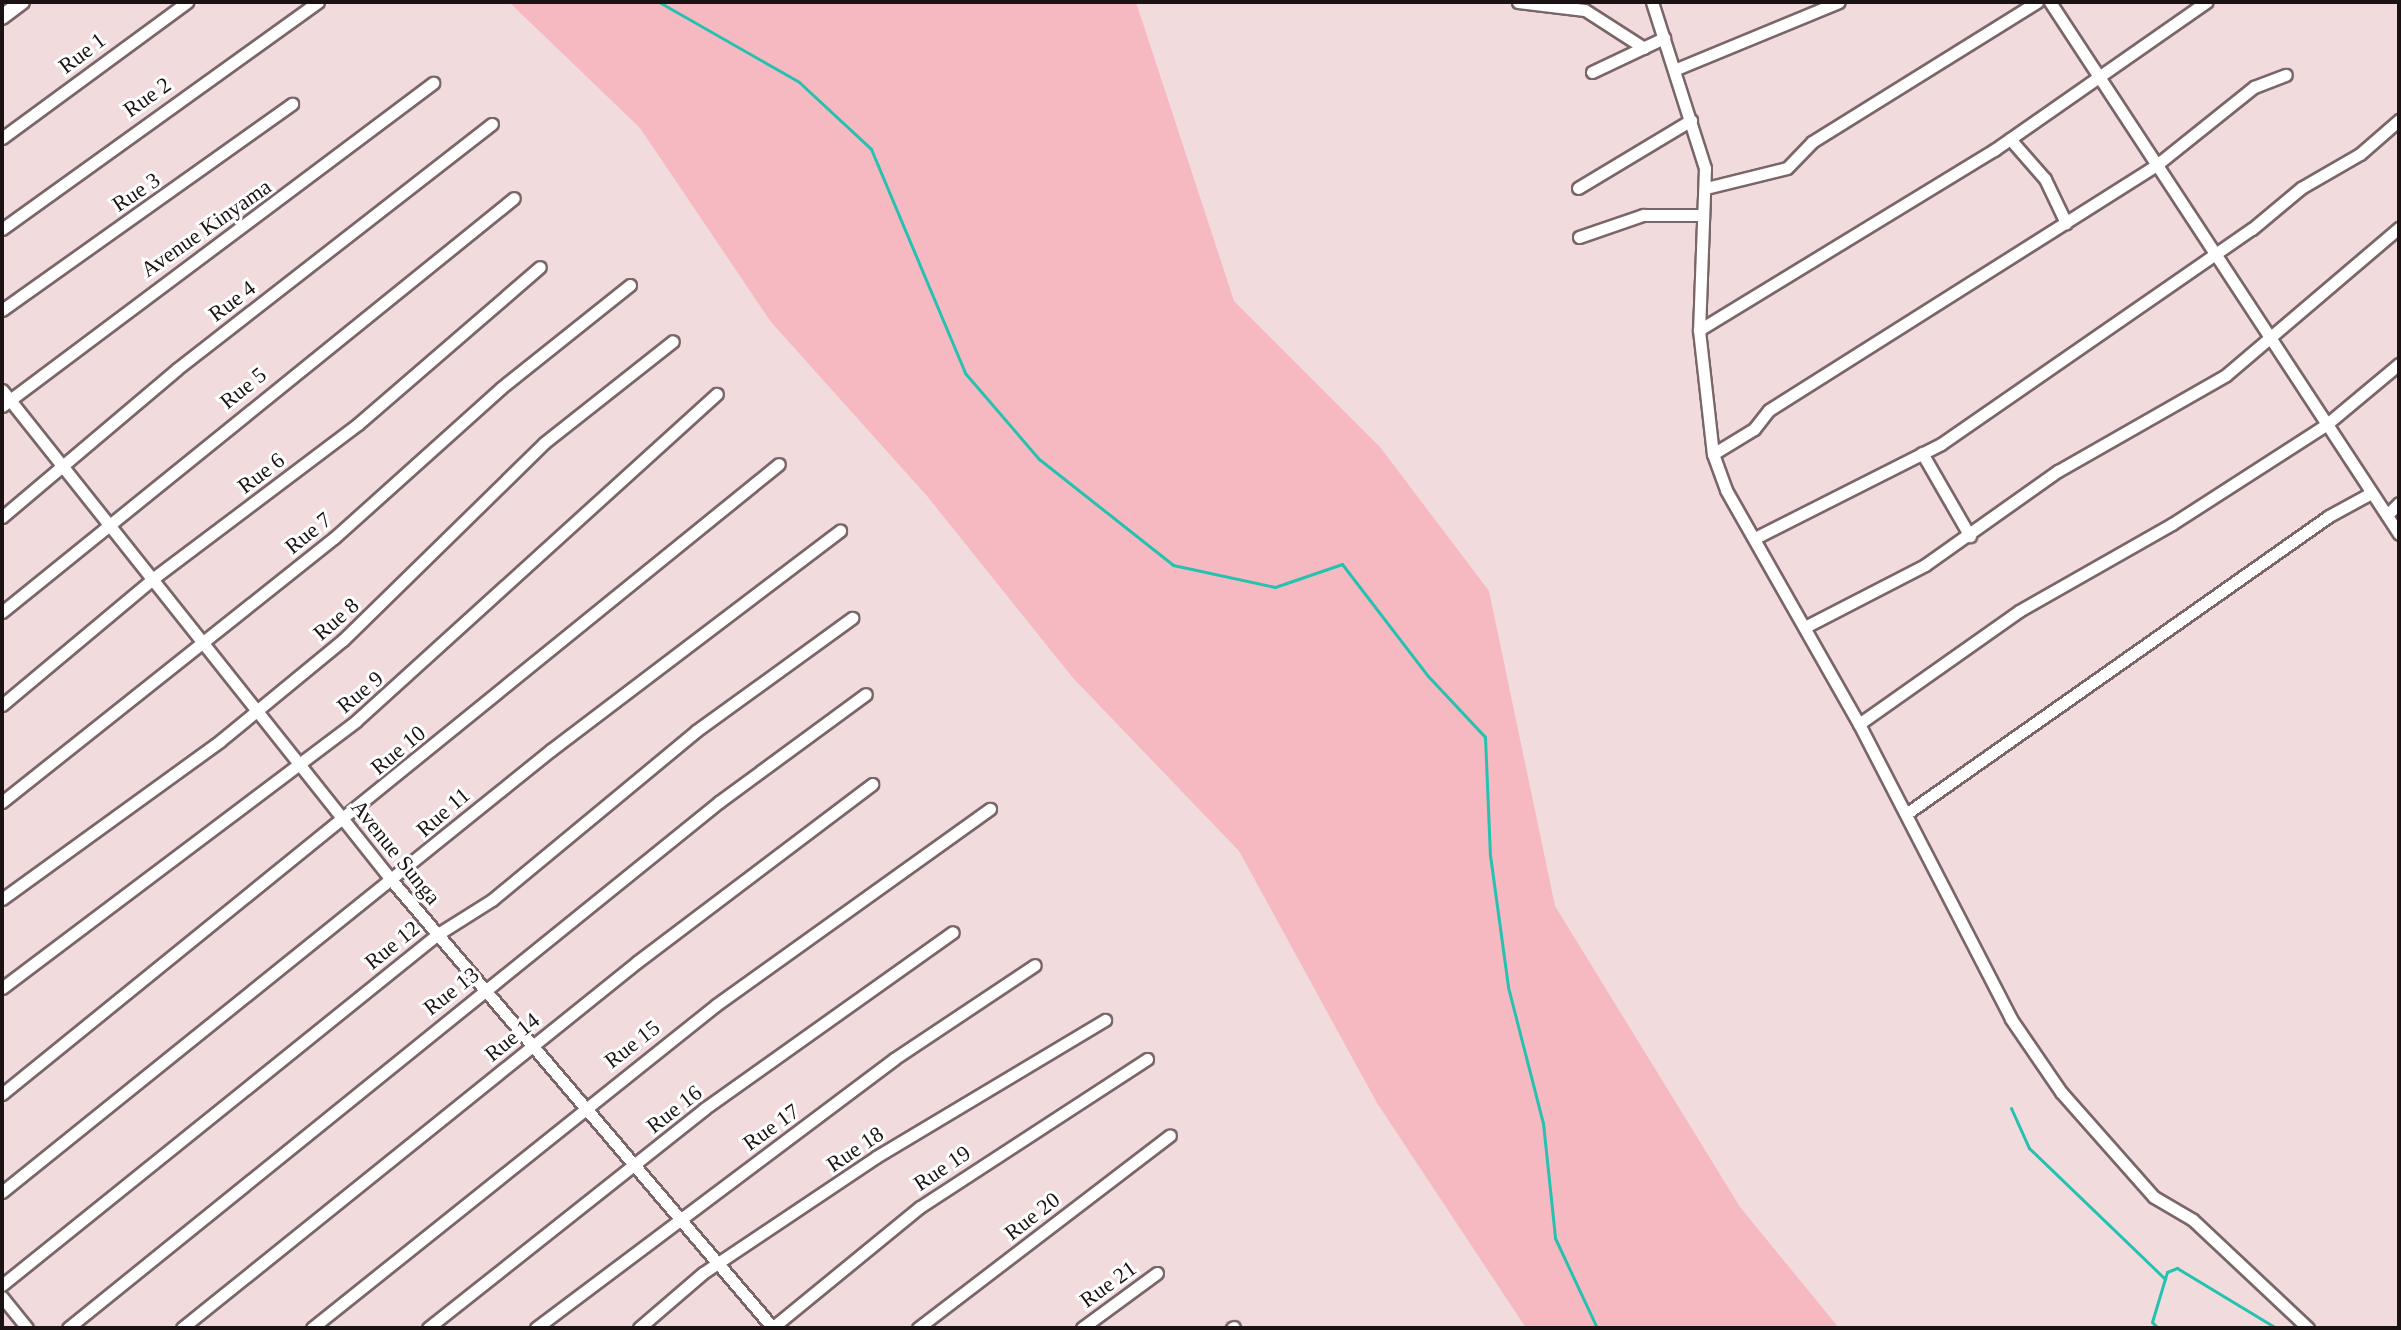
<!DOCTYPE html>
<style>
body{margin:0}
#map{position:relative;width:2401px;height:1330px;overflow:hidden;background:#f2dbdd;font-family:"Times New Roman",serif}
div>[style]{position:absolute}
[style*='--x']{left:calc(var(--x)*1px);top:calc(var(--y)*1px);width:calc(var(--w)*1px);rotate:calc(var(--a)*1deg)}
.green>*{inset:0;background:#f6b9c2}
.stream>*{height:3px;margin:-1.5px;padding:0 1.5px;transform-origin:1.5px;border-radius:1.5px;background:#25c2af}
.roads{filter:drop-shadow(2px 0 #7a6669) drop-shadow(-2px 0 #7a6669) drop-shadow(0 2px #7a6669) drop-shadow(0 -2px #7a6669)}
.minor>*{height:11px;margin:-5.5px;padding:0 5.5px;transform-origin:5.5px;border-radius:5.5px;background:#fff}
.tertiary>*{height:14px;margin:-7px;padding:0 7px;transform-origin:7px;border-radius:7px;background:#fff}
span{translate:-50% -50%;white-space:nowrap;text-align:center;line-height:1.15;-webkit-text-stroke:6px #fff;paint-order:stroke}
.street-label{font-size:22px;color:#1a1213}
.frame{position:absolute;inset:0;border:4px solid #1a1213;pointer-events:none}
</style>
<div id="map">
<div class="green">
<div style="clip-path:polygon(509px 2px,1136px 2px,1234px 301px,1380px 447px,1489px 591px,1555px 906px,1740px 1207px,1839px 1328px,1526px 1328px,1377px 1103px,1239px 851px,1073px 678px,927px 496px,771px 322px,640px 128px)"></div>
</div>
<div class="stream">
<div style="--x:659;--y:2;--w:161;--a:29.7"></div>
<div style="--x:799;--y:82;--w:98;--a:42.9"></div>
<div style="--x:871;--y:149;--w:243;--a:67.2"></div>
<div style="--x:965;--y:373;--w:113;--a:49.3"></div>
<div style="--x:1039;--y:459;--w:171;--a:38.3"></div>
<div style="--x:1173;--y:565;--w:104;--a:12.2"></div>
<div style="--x:1275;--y:587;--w:71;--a:-18.9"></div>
<div style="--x:1342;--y:564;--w:141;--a:52.5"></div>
<div style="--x:1428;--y:676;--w:83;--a:46.9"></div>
<div style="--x:1485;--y:737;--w:118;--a:87.6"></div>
<div style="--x:1490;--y:855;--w:133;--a:82.2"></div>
<div style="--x:1508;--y:987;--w:140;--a:75.6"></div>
<div style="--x:1543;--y:1123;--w:116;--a:84"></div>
<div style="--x:1555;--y:1238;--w:99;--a:65"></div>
<div style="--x:2011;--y:1108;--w:44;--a:65.8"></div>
<div style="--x:2029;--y:1148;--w:189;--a:43.9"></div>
<div style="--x:2158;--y:1328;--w:8;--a:-135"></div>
<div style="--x:2152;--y:1322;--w:52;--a:-73.3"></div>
<div style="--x:2167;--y:1272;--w:11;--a:-22"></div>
<div style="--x:2177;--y:1268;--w:116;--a:31.2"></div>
</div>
<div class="roads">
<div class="minor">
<div style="--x:1518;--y:2;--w:67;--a:6.8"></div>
<div style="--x:1585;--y:10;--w:70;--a:32.8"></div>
<div style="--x:1652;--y:2;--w:174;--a:72.3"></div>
<div style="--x:1705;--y:168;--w:162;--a:92.1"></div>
<div style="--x:1699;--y:330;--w:125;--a:83.6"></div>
<div style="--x:1713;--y:454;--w:38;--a:70"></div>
<div style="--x:1726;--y:490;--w:269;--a:60.4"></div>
<div style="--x:1859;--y:724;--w:332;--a:62.7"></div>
<div style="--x:2011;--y:1019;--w:88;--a:55.6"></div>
<div style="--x:2061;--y:1092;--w:140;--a:48.5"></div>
<div style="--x:2154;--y:1197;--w:45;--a:30.5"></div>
<div style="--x:2193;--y:1220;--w:158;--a:43.2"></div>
<div style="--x:2050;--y:2;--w:636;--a:56.73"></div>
<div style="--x:1674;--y:70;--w:178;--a:-22.4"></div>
<div style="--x:1592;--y:72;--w:80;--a:-25.3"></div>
<div style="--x:2;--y:138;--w:230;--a:-36.3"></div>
<div style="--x:2010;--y:139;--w:53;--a:48.8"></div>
<div style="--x:2045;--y:179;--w:49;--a:64.5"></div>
<div style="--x:1578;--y:188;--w:132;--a:-31"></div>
<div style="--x:1706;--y:188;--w:83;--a:-13.9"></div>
<div style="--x:1787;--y:168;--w:36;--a:-46"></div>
<div style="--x:1812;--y:142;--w:265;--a:-31.9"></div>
<div style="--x:2;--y:229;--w:389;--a:-35.7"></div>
<div style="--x:1579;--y:237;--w:68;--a:-19"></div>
<div style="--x:1643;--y:215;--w:59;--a:0"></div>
<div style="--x:2;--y:310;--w:356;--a:-35.4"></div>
<div style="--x:1699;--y:330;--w:346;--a:-31.4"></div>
<div style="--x:1994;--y:150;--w:259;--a:-34.9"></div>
<div style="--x:2;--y:390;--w:628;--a:51.53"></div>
<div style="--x:393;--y:882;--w:586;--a:49.57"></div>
<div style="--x:2;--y:406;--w:539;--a:-36.85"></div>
<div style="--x:1922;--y:453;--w:96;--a:60"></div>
<div style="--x:1713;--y:454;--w:48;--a:-31.4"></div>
<div style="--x:1754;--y:429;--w:24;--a:-52"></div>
<div style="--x:1769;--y:410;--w:462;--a:-32.3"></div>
<div style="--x:2159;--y:163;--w:122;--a:-38.7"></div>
<div style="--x:2254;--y:87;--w:34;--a:-21"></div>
<div style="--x:2387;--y:515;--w:17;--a:-45"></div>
<div style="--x:2;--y:517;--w:229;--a:-40.2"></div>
<div style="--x:177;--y:369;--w:399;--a:-37.9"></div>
<div style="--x:1755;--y:538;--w:208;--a:-26.8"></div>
<div style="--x:1941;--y:444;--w:378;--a:-34.7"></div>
<div style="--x:2252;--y:229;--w:64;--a:-39.9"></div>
<div style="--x:2301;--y:188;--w:68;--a:-30"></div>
<div style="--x:2360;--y:154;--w:52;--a:-41.1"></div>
<div style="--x:2;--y:612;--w:658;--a:-38.96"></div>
<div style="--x:1805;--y:627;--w:135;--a:-27.3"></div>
<div style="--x:1925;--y:565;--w:163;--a:-35.3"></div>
<div style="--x:2058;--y:471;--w:193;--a:-29.7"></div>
<div style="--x:2226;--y:375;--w:227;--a:-40.4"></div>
<div style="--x:2;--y:705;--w:199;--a:-39.9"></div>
<div style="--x:155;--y:577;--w:254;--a:-37"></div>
<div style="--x:358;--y:424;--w:240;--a:-40.8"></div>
<div style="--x:1859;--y:724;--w:196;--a:-35.2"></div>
<div style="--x:2019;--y:611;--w:176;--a:-29.6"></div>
<div style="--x:2172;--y:524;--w:184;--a:-32.8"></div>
<div style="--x:2327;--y:424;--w:94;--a:-39.8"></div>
<div style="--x:2;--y:802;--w:424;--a:-38.5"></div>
<div style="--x:334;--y:538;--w:224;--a:-41.9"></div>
<div style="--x:501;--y:388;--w:165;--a:-38.6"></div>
<div style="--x:1906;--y:814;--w:517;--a:-35.16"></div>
<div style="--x:2329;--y:516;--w:48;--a:-28.7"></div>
<div style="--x:2;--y:899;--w:269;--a:-35.9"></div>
<div style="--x:220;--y:741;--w:159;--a:-39.4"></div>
<div style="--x:343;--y:640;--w:281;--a:-44.4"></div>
<div style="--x:544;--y:443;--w:164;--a:-38.3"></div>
<div style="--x:2;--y:988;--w:443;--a:-37"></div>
<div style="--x:356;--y:721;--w:487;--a:-42.2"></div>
<div style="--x:2;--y:1094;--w:1000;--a:-39.04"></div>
<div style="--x:2;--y:1192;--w:705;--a:-38.84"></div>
<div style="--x:551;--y:750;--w:363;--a:-37.2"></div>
<div style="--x:2;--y:1285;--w:560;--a:-38.84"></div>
<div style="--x:438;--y:934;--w:64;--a:-32.2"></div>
<div style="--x:492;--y:900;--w:265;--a:-39.6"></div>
<div style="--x:696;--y:731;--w:193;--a:-35.9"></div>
<div style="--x:2;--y:1297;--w:40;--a:51"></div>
<div style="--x:68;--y:1328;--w:837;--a:-38.94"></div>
<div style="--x:719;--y:802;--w:182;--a:-36.3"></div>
<div style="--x:182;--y:1328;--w:584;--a:-38.81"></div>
<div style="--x:637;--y:962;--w:295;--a:-37.1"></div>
<div style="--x:312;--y:1328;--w:517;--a:-38.64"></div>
<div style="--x:716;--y:1005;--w:337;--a:-35.6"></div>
<div style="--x:428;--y:1328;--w:352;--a:-38.4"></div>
<div style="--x:704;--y:1109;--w:305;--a:-35.4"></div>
<div style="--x:536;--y:1328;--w:448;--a:-36.9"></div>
<div style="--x:894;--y:1059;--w:169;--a:-33.7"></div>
<div style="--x:639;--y:1328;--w:84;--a:-40.7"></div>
<div style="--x:703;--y:1273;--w:208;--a:-33.8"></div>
<div style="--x:876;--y:1157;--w:267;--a:-30.9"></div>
<div style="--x:772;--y:1328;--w:191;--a:-39.3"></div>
<div style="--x:920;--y:1207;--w:271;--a:-33.1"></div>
<div style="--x:918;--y:1328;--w:317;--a:-37.4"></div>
<div style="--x:1082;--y:1328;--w:93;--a:-36.3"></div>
<div style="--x:1232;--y:1328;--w:2;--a:-27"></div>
</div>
<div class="tertiary">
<div style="--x:2;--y:17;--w:25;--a:-37"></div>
</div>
</div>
<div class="street-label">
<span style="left:82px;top:53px;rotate:-37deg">Rue 1</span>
<span style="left:147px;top:97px;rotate:-35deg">Rue 2</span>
<span style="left:136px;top:192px;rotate:-34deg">Rue 3</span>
<span style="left:206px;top:228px;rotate:-35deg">Avenue Kinyama</span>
<span style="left:232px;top:301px;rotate:-37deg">Rue 4</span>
<span style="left:243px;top:388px;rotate:-39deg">Rue 5</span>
<span style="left:261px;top:473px;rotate:-37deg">Rue 6</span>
<span style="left:308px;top:533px;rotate:-39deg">Rue 7</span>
<span style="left:336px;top:619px;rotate:-41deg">Rue 8</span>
<span style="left:360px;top:692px;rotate:-40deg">Rue 9</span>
<span style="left:398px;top:750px;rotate:-40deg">Rue 10</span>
<span style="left:443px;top:812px;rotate:-41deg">Rue 11</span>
<span style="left:396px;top:852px;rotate:51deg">Avenue Sunga</span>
<span style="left:392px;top:945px;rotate:-39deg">Rue 12</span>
<span style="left:451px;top:991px;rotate:-38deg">Rue 13</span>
<span style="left:512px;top:1037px;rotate:-39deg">Rue 14</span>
<span style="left:632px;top:1044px;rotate:-38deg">Rue 15</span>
<span style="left:674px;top:1109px;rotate:-38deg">Rue 16</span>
<span style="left:771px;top:1127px;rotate:-36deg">Rue 17</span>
<span style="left:855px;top:1149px;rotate:-34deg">Rue 18</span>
<span style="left:942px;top:1168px;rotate:-34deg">Rue 19</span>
<span style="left:1032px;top:1216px;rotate:-38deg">Rue 20</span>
<span style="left:1108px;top:1284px;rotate:-36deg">Rue 21</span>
</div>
<div class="frame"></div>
</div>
